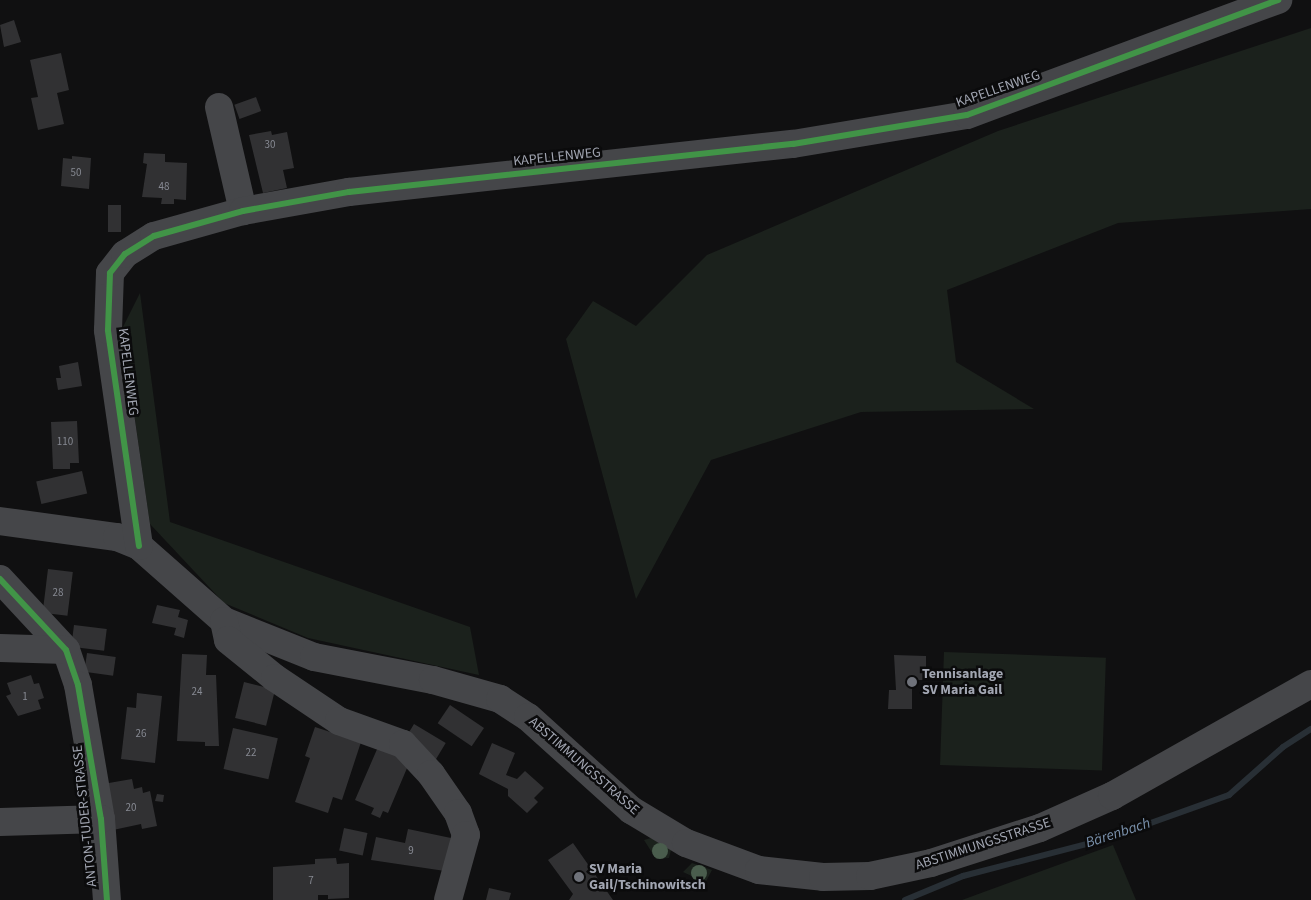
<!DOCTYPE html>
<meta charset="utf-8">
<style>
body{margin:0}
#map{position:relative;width:1311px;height:900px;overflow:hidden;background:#101011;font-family:"Source Sans 3",sans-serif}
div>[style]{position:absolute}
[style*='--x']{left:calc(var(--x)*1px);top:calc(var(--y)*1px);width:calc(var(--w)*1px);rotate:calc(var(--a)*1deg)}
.green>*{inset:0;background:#1b211c;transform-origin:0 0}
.stream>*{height:6px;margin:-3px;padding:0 3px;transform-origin:3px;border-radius:3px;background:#282f35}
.building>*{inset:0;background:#313133;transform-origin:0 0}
.minor>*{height:28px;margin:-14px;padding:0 14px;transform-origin:14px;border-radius:14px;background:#454649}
.cycleway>*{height:6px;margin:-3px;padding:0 3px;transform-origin:3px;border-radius:3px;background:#419447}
.trees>*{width:16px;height:16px;margin:-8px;border-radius:50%;background:#4a5d4d}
.dots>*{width:14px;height:14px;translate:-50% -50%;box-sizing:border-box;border:2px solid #0b0b0c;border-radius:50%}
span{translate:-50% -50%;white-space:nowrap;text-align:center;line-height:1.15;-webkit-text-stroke:5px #0b0b0c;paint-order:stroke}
.number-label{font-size:11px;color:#868992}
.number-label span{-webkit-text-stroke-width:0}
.street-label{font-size:14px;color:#a2a6b2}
.poi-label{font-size:14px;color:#a2a6b2;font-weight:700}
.left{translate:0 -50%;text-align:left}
.water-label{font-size:15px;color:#7a91ac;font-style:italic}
</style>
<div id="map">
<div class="green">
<div style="clip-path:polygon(1311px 28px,1311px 209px,1118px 223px,947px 290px,956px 362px,1034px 409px,861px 412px,711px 460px,636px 599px,566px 339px,593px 301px,636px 326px,707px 255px,998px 131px)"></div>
<div style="clip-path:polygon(140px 293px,170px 522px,470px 627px,479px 675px,308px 638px,224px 603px,150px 524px,122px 329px)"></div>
<div style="left:944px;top:652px;width:162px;height:113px;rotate:2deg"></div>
<div style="clip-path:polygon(651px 838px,671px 850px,669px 858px,656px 859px,644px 840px)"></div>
<div style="clip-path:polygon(1113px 845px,1136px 900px,962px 900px)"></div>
<div style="clip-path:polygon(692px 863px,712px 870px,703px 887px,698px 879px,683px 872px)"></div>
</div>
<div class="stream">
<div style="--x:905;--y:900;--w:63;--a:-22.5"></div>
<div style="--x:963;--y:876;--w:148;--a:-14.5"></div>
<div style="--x:1106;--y:839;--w:131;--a:-19.7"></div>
<div style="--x:1229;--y:795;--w:72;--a:-41.6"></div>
<div style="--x:1283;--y:747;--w:33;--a:-33"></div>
</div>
<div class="building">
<div style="clip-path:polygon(14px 20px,21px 42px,4px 47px,0 25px)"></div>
<div style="clip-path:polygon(61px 53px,69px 90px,57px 93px,64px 124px,38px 130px,31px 98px,38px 97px,30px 60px)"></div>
<div style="left:256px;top:97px;width:15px;height:23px;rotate:70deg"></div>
<div style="clip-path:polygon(271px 131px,272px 135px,287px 132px,294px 168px,283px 170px,287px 188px,263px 193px,249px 135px)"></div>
<div style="clip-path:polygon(144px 153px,165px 154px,165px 162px,187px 163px,186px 200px,174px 199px,174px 204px,161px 204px,162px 198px,142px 197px,147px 164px,143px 163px)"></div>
<div style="clip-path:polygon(72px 156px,91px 158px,89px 189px,61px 186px,63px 158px,72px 159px)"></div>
<div style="left:108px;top:205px;width:13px;height:27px"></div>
<div style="clip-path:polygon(78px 362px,82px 386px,58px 390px,56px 378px,61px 378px,59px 366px)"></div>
<div style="clip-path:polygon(77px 421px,79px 463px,70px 463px,70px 469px,53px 469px,51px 422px)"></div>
<div style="left:82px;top:471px;width:23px;height:47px;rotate:77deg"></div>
<div style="left:48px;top:569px;width:25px;height:44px;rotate:7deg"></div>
<div style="clip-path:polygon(157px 605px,180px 610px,178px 617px,188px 620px,184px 638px,174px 635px,176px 628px,152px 623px)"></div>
<div style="left:74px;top:625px;width:33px;height:22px;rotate:7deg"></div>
<div style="left:87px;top:653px;width:29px;height:19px;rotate:8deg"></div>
<div style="clip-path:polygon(182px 654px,207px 655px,206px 675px,216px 675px,219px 746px,205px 746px,205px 742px,177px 741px)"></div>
<div style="clip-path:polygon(894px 655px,926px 656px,926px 680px,912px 680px,912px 709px,888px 709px,889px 690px,896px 690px)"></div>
<div style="clip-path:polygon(31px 675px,34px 684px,39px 683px,44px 698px,38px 700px,41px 709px,18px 716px,6px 696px,11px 694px,7px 683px)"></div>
<div style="left:244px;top:682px;width:32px;height:37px;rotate:14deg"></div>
<div style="clip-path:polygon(137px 693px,162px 696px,155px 763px,121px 759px,127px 707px,136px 708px)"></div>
<div style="left:450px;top:705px;width:41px;height:22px;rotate:34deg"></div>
<div style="left:414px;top:724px;width:37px;height:21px;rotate:31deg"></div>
<div style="clip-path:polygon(315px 727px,361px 742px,342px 800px,333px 797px,328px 813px,295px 802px,310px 758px,305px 756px)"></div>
<div style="left:233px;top:728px;width:46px;height:42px;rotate:13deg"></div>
<div style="clip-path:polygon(492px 743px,515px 753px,506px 775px,517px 779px,525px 771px,544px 788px,534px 798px,538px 802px,527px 813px,508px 796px,508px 789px,479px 774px)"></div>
<div style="clip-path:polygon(378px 747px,410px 761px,388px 813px,383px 811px,380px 818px,371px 814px,374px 808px,355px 800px)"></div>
<div style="clip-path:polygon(132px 779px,134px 789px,142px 787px,143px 793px,150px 791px,157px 826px,142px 829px,141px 824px,113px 830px,103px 784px)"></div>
<div style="clip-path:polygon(157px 794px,164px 795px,163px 802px,155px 801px)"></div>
<div style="left:344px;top:828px;width:24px;height:23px;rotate:12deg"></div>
<div style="clip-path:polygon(408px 829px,451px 838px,445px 871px,371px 860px,376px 837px,405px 843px)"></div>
<div style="clip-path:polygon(573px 843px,613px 900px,569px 900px,573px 894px,548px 860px)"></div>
<div style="clip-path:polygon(336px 858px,337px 864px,349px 863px,349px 898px,328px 899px,328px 895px,318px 895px,318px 900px,273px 900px,273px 867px,315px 864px,315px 859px)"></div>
<div style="clip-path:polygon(489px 888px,511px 893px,509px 900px,486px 900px)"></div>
</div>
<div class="minor">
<div style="--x:219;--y:107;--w:107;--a:77"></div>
<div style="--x:0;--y:521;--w:118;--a:7.8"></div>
<div style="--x:117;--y:537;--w:24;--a:22"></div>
<div style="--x:139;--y:546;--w:113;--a:41.4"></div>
<div style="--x:224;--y:621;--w:97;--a:21.8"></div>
<div style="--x:314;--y:657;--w:121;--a:10.9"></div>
<div style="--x:433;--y:680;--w:70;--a:15.8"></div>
<div style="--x:500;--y:699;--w:33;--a:33"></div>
<div style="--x:528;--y:717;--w:139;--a:42.1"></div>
<div style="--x:631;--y:810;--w:64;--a:31"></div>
<div style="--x:686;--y:843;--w:78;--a:20.3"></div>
<div style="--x:759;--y:870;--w:64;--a:6.2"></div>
<div style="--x:823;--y:877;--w:47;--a:-1.2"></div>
<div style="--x:870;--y:876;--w:62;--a:-12"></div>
<div style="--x:931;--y:863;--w:114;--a:-17.8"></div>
<div style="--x:1040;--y:828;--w:79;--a:-24"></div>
<div style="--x:1112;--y:796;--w:228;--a:-29.4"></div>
<div style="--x:139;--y:546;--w:218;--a:-98.2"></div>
<div style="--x:108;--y:330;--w:57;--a:-88"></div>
<div style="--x:110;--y:273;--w:24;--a:-52"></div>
<div style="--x:125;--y:254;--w:34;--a:-32"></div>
<div style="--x:154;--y:236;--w:92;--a:-15.7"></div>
<div style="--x:243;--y:211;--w:108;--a:-10.2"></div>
<div style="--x:349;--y:192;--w:447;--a:-6.2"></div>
<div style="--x:793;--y:144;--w:176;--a:-9.5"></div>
<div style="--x:967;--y:115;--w:332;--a:-20.3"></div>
<div style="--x:0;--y:579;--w:97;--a:47.1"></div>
<div style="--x:66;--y:650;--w:37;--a:71"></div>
<div style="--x:78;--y:685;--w:136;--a:80.3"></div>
<div style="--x:101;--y:819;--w:81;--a:85.8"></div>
<div style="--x:224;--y:621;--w:19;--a:78"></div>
<div style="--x:228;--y:640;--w:60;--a:39"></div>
<div style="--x:275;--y:678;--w:77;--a:33.9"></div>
<div style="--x:339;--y:721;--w:68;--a:19.8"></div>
<div style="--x:403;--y:744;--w:41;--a:47"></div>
<div style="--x:431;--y:774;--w:47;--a:55.3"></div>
<div style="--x:458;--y:813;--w:23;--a:70"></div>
<div style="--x:466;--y:835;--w:67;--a:105.5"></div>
<div style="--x:0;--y:648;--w:66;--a:1.7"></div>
<div style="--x:0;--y:822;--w:101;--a:-1.7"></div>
</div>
<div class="cycleway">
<div style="--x:139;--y:546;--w:218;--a:-98.2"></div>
<div style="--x:108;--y:330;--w:57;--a:-88"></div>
<div style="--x:110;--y:273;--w:24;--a:-52"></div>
<div style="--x:125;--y:254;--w:34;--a:-32"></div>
<div style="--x:154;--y:236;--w:92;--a:-15.7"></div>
<div style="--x:243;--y:211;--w:108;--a:-10.2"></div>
<div style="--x:349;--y:192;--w:447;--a:-6.2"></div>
<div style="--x:793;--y:144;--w:176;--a:-9.5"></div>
<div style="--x:967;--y:115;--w:332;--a:-20.3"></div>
<div style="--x:0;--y:579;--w:97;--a:47.1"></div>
<div style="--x:66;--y:650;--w:37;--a:71"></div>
<div style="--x:78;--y:685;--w:136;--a:80.3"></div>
<div style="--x:101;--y:819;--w:81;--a:85.8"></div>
</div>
<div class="trees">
<div style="left:660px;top:851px"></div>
<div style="left:699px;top:873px"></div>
</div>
<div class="dots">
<div style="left:912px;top:682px;background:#6f727a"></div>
<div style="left:579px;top:877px;background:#6f727a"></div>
</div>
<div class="number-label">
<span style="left:270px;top:145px">30</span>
<span style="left:76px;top:173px">50</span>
<span style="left:164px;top:187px">48</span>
<span style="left:65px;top:442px">110</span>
<span style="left:58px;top:593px">28</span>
<span style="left:197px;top:692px">24</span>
<span style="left:25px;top:697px">1</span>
<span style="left:141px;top:734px">26</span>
<span style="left:251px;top:753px">22</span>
<span style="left:131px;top:808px">20</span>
<span style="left:411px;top:851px">9</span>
<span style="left:311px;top:881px">7</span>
</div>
<div class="street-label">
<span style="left:998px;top:89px;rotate:-19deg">KAPELLENWEG</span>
<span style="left:557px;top:157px;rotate:-6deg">KAPELLENWEG</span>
<span style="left:128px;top:372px;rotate:83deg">KAPELLENWEG</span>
<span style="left:584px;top:766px;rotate:41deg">ABSTIMMUNGSSTRASSE</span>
<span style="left:85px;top:816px;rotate:-96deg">ANTON-TUDER-STRASSE</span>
<span style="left:983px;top:844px;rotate:-18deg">ABSTIMMUNGSSTRASSE</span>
</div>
<div class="poi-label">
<span class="left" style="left:922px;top:682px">Tennisanlage<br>SV Maria Gail</span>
<span class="left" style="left:589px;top:877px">SV Maria<br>Gail/Tschinowitsch</span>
</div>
<div class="water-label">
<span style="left:1118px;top:833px;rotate:-18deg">Bärenbach</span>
</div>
</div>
